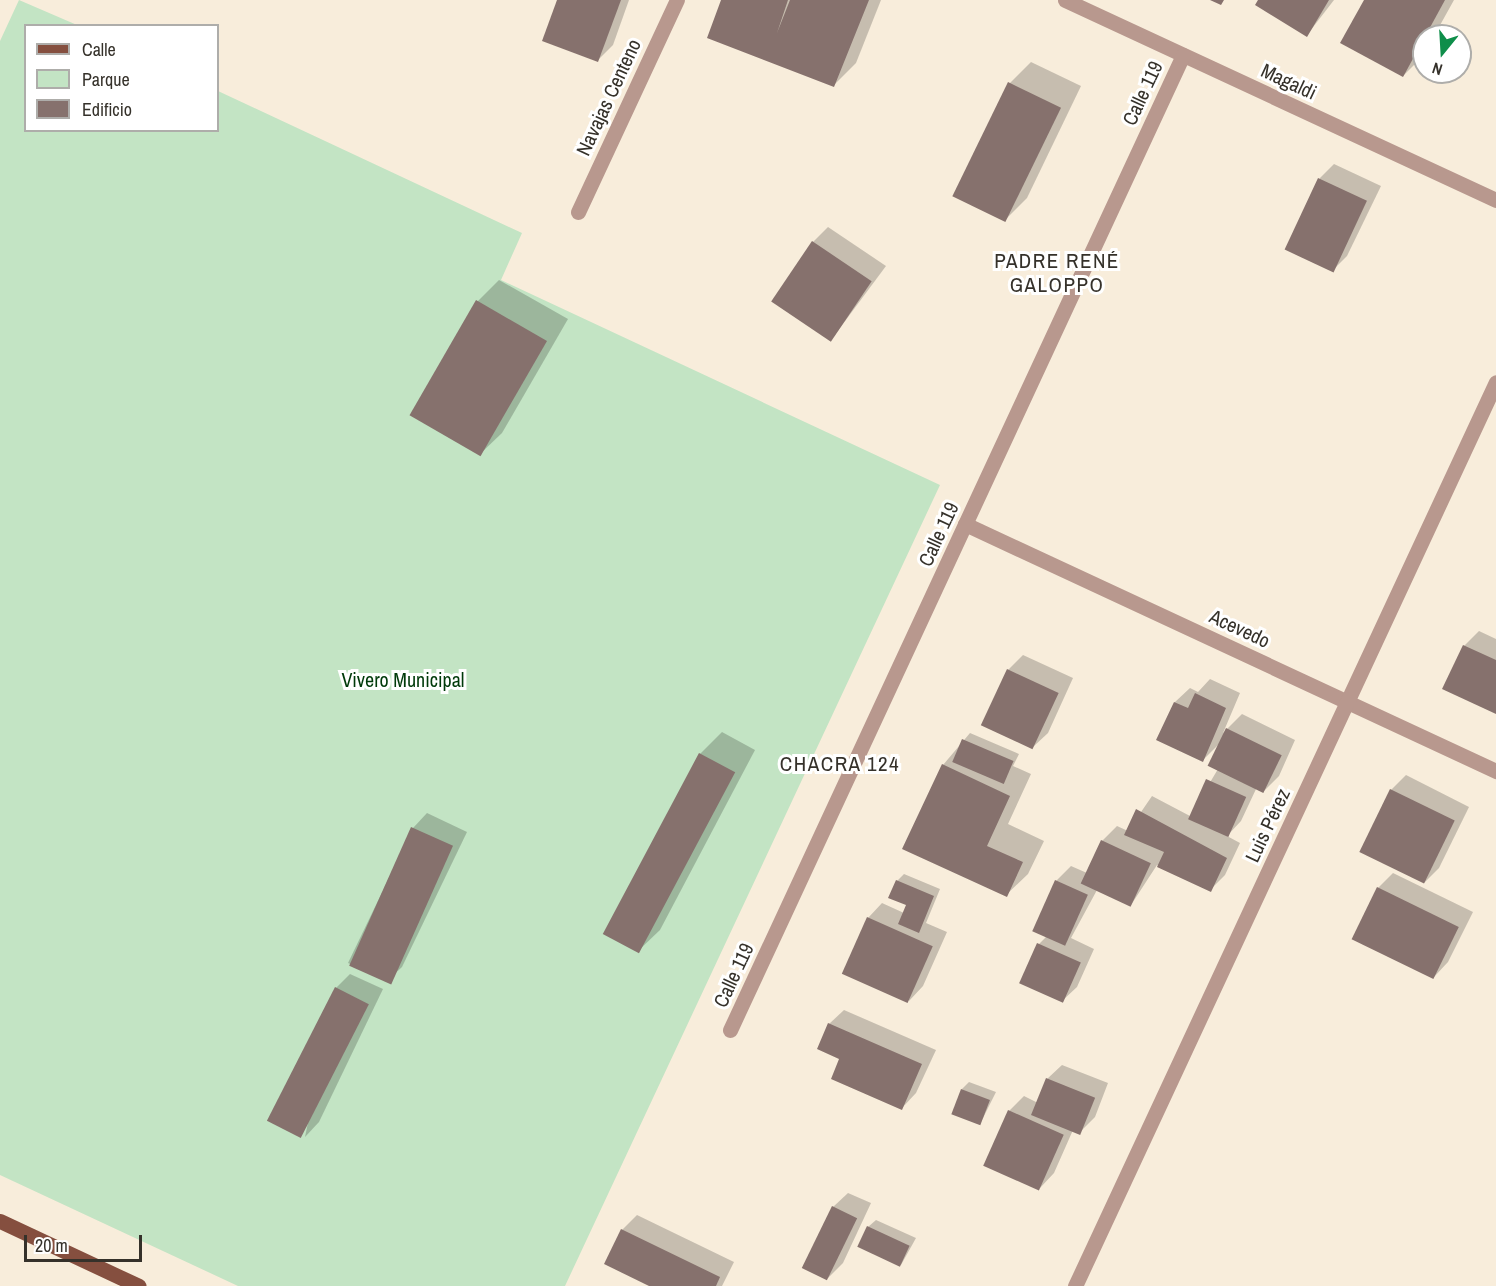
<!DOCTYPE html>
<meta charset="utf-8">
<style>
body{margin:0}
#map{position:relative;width:1496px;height:1286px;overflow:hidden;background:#f8eddb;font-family:"Archivo Narrow",sans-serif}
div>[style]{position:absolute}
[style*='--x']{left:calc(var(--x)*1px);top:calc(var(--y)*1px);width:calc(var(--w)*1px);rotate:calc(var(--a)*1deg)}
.green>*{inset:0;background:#c3e4c4}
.shadow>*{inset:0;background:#0003}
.building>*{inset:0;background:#86716d;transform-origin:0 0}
.minor>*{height:15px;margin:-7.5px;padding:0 7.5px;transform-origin:7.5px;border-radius:7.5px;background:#b8988e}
.major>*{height:15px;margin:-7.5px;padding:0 7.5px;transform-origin:7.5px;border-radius:7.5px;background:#854f3f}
span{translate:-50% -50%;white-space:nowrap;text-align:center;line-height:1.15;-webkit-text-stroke:6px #fff;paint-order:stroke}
.street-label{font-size:20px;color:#35312a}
.park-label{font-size:20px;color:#003a0a}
.neighbourhood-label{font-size:21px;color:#35312a;letter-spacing:1.5px}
.legend{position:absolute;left:24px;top:24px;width:195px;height:108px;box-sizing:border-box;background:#fff;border:2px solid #aeadaa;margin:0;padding:8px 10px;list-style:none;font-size:18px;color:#35312a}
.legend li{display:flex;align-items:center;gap:12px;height:30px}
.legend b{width:30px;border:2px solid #aeadaa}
.north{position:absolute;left:1412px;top:24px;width:60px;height:60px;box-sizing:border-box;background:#fff;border:2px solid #aeadaa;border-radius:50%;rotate:198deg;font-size:16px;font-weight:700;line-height:24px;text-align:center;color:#35312a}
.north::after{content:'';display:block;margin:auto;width:21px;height:27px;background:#0f8e4a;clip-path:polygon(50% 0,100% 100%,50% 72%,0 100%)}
.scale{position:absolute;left:24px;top:1235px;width:118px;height:27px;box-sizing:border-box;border:3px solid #35312a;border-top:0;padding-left:8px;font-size:18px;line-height:21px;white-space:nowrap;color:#35312a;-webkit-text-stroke:4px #fff;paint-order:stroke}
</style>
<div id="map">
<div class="green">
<div style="clip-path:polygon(19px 0,77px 25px,26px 26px,26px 130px,218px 130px,218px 91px,522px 233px,501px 280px,940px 485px,565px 1286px,238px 1286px,0 1175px,0 41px)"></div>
</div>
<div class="shadow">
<div style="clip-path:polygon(558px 0,629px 0,613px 45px,598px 60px)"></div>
<div style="clip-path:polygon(723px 0,881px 0,856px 63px,834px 85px)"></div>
<div style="clip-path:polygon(1260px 0,1334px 0,1307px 35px)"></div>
<div style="clip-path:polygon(1366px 0,1454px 0,1434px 36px,1424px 36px,1424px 55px,1403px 76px)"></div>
<div style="clip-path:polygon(1031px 62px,1081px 86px,1027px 198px,1005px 220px,1010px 83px)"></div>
<div style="clip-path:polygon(1334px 164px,1381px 186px,1347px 256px,1333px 270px,1286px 248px,1320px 178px)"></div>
<div style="clip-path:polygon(828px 227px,886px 266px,831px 340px,813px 242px)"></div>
<div style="clip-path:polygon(499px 280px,568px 319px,502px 433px,480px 454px,478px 301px)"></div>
<div style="clip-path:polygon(1479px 631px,1496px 639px,1496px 712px,1464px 646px)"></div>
<div style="clip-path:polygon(1023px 655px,1073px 678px,1048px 733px,1033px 747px,1008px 670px)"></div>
<div style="clip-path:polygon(1210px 679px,1240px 693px,1223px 733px,1242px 714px,1295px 740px,1279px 776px,1264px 791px,1257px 787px,1241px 821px,1227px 836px,1240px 843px,1225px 875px,1210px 890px,1157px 865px,1131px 905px,1097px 890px,1071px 938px,1094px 949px,1077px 987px,1062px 1001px,1039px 944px,1046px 937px,1056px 881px,1071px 866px,1087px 873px,1102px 841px,1117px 826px,1128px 831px,1152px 796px,1190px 816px,1218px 769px,1220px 743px,1203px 760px,1158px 739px,1175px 702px,1190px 688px,1198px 692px)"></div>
<div style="clip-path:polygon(722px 732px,755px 750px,660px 930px,638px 951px,700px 754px)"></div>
<div style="clip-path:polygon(970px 733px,1019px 754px,1013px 766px,1031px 774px,1008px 824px,1044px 841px,1028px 874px,1006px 895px,943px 765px)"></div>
<div style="clip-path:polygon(1406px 775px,1469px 807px,1439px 868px,1424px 883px,1391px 790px)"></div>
<div style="clip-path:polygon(427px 813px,467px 832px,402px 967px,387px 981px,348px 963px,413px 828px)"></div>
<div style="clip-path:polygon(1393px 873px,1473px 912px,1448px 962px,1434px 977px,1378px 888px)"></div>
<div style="clip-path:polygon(904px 874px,940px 889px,926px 923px,947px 932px,923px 986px,909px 1001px,868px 918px,882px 903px,904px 913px,908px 904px,897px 881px)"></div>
<div style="clip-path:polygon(350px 974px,383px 989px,319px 1122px,305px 1137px,336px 988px)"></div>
<div style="clip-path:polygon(844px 1010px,936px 1050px,916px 1093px,902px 1108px,829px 1024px)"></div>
<div style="clip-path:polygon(1062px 1065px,1108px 1083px,1095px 1117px,1080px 1132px,1073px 1130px,1054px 1173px,1040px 1188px,1009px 1111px,1024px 1096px,1038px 1103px,1047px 1079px)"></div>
<div style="clip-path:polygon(969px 1082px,996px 1092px,980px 1124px,962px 1089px)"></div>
<div style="clip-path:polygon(848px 1193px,871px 1203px,843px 1263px,828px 1278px,833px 1207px)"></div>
<div style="clip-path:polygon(637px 1215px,734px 1262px,722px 1286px,652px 1286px,622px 1230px)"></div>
<div style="clip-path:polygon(876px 1220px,916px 1238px,901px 1265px,868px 1227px)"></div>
</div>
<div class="building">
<div style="clip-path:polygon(557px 0,621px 0,598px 62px,542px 41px)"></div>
<div style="clip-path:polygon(721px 0,788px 0,777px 33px,790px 0,869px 0,834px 87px,707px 38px)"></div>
<div style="clip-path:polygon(1210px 0,1224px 0,1221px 5px)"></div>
<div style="clip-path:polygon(1258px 0,1329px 0,1307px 37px,1255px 5px)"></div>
<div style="clip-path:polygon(1364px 0,1445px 0,1403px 77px,1340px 43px)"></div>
<div style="left:1008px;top:82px;width:59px;height:127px;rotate:26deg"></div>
<div style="left:1318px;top:178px;width:54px;height:79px;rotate:25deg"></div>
<div style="left:812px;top:241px;width:72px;height:73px;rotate:34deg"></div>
<div style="left:476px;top:300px;width:82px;height:133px;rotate:30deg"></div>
<div style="clip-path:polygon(1463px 645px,1496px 660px,1496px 714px,1442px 689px)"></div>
<div style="left:1007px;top:669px;width:57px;height:62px;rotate:25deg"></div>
<div style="clip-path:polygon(1195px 693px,1226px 708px,1203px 762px,1156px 740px,1174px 702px,1188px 708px)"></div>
<div style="left:1226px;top:728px;width:62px;height:42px;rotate:26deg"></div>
<div style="left:962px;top:739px;width:56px;height:25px;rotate:23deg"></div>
<div style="left:699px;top:753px;width:41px;height:205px;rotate:28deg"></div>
<div style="clip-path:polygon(942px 764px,1010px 796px,987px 846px,1023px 862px,1007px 897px,902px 849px)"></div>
<div style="left:1206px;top:779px;width:44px;height:44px;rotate:24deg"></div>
<div style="left:1390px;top:789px;width:72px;height:70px;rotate:26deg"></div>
<div style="clip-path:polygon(1136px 809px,1227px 858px,1211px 892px,1157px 867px,1164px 852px,1124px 835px)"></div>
<div style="left:411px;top:827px;width:46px;height:152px;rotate:24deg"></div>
<div style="left:1101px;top:840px;width:55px;height:48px;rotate:25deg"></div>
<div style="clip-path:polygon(896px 880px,934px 896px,919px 933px,898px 924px,906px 905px,888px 898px)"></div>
<div style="left:1055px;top:880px;width:36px;height:56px;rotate:24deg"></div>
<div style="left:1377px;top:887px;width:91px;height:58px;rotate:26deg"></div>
<div style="left:867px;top:917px;width:72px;height:62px;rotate:24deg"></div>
<div style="left:1037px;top:943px;width:48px;height:44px;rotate:24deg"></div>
<div style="left:335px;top:987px;width:38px;height:150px;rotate:27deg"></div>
<div style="clip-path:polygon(828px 1023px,922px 1064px,902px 1110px,831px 1079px,839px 1059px,817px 1049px)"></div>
<div style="left:1046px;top:1078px;width:53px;height:40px;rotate:22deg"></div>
<div style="left:961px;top:1089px;width:31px;height:27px;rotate:21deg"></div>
<div style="left:1008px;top:1110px;width:61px;height:61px;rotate:24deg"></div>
<div style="left:832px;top:1206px;width:28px;height:69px;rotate:26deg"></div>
<div style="left:867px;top:1226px;width:47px;height:23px;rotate:25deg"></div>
<div style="clip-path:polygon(621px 1229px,720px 1277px,716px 1286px,649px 1286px,604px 1264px)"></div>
</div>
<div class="minor">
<div style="--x:1065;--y:0;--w:475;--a:24.9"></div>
<div style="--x:578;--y:212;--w:234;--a:-65"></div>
<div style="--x:965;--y:524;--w:586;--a:24.95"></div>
<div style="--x:730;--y:1030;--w:1075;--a:-65.08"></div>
<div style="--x:1075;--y:1286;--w:997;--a:-65.03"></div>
</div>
<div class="major">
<div style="--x:0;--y:1221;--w:153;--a:25.1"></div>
</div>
<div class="street-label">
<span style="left:1289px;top:81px;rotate:25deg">Magaldi</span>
<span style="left:1142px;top:93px;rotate:-65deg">Calle 119</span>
<span style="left:608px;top:97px;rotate:-65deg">Navajas Centeno</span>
<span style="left:938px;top:534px;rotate:-65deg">Calle 119</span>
<span style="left:1240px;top:628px;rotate:25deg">Acevedo</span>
<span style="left:1267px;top:825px;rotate:-65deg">Luis Pérez</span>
<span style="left:733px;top:975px;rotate:-65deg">Calle 119</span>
</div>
<div class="park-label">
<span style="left:403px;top:679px">Vivero Municipal</span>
</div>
<div class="neighbourhood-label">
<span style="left:1057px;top:273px">PADRE RENÉ<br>GALOPPO</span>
<span style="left:840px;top:764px">CHACRA 124</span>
</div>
<ul class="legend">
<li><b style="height:8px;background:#854f3f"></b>Calle</li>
<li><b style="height:16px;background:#c3e4c4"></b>Parque</li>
<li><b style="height:16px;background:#86716d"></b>Edificio</li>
</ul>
<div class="north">N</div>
<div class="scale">20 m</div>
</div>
